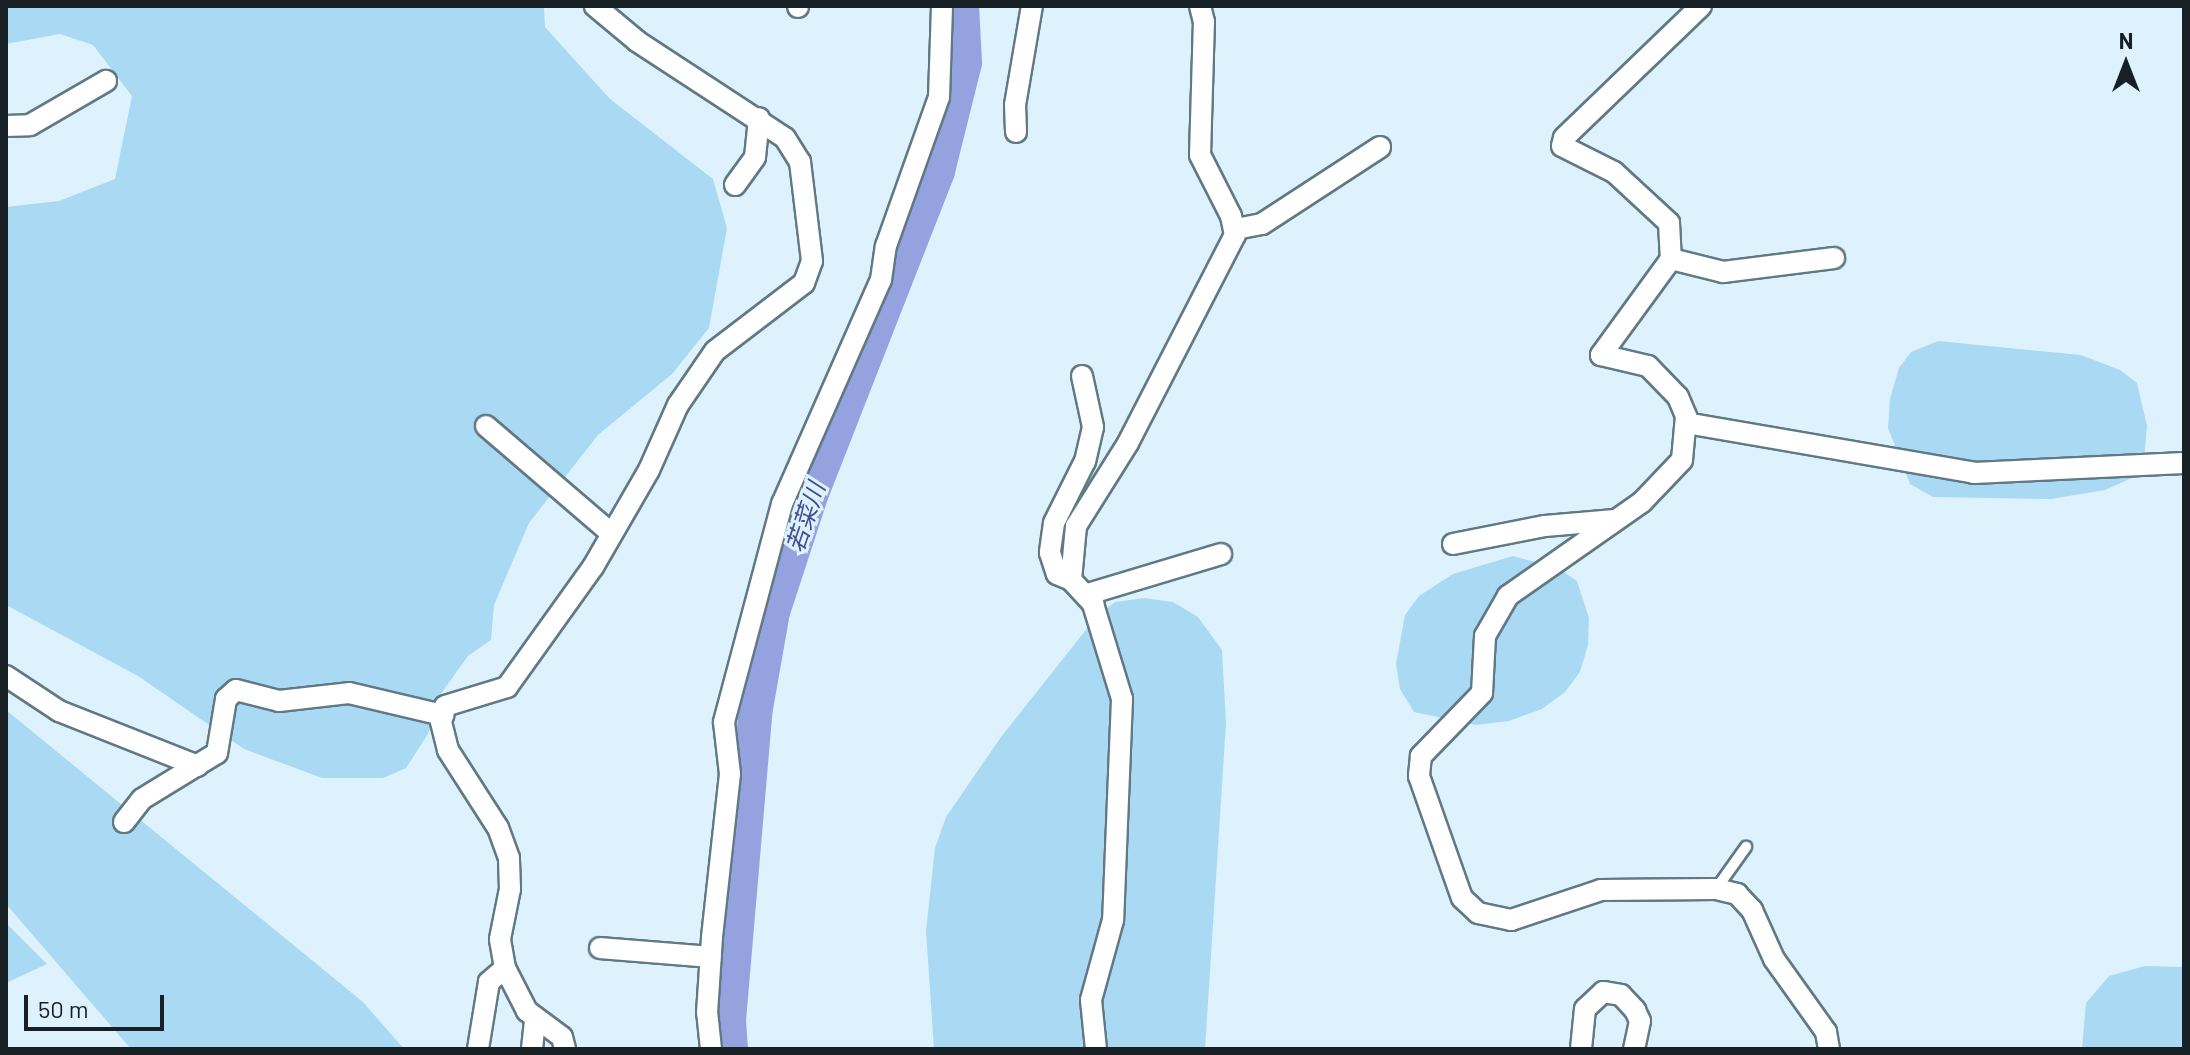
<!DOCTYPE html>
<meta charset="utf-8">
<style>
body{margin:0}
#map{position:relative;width:2190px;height:1055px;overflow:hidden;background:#ddf2fd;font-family:Barlow,"Noto Sans JP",sans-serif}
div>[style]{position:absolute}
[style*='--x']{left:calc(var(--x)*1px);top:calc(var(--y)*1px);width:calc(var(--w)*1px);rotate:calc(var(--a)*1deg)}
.green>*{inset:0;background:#aadaf3}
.river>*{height:34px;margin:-17px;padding:0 17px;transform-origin:17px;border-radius:17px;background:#94a2df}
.roads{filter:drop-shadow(2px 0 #617985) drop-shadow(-2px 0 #617985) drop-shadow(0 2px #617985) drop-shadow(0 -2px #617985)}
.lane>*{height:10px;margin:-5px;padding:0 5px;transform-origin:5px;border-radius:5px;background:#fff}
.street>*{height:20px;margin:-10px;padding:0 10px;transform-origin:10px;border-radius:10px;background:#fff}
span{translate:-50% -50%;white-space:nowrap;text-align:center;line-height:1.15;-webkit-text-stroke:6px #ddf2fd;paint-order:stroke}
.water-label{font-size:24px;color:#404c94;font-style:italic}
.frame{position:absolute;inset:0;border:8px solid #172025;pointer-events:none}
.north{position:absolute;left:2086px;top:24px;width:80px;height:80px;-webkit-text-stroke:6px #ddf2fd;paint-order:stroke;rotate:0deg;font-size:22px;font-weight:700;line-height:32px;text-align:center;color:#172025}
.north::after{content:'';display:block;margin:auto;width:28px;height:36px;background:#172025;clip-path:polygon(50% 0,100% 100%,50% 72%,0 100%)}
.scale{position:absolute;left:24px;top:995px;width:140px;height:36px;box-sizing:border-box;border:4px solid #172025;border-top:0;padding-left:10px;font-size:24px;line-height:28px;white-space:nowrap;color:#172025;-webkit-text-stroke:6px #ddf2fd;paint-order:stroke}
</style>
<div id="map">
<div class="green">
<div style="clip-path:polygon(6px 6px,544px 6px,545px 27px,610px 99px,713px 179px,727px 228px,709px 328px,672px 374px,598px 435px,529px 523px,494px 605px,491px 640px,468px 656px,440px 695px,428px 734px,406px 768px,383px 778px,322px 778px,244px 749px,138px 676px,6px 605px,6px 207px,59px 201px,115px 179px,132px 96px,93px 45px,60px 34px,6px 44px)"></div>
<div style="clip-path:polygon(1938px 341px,2081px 355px,2120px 370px,2137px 383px,2147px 426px,2144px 459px,2132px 478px,2105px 490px,2051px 499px,1933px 497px,1910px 484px,1888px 428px,1890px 399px,1899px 368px,1911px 352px)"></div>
<div style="clip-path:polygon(1513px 556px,1558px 568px,1577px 581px,1589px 618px,1588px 645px,1580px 672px,1565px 692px,1542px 709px,1509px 721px,1476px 725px,1414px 712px,1400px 689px,1396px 664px,1405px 615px,1419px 596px,1453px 574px)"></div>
<div style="clip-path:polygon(1144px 598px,1173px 602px,1198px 617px,1222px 650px,1226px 723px,1205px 1049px,934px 1049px,926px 931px,935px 848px,946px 817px,1001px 737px,1097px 616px,1115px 602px)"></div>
<div style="clip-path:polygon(6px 710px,363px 1002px,404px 1049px,131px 1049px,6px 904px)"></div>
<div style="clip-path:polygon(6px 923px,47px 964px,6px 983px)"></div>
<div style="clip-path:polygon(2145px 966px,2184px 967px,2184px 1049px,2082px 1049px,2086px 1003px,2109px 976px)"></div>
</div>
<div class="river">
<div style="--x:731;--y:1049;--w:29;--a:-94"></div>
<div style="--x:729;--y:1020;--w:313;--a:-85.1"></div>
<div style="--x:756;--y:708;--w:97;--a:-80"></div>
<div style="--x:773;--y:612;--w:125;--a:-71.9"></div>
<div style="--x:812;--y:493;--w:346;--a:-68.6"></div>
<div style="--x:938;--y:171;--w:111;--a:-76"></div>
<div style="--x:965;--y:63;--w:57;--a:-93"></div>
</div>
<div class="roads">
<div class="lane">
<div style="--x:1716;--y:889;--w:52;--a:-54.5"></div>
</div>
<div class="street">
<div style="--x:798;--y:6;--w:1;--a:90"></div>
<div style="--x:1701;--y:6;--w:190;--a:136.1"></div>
<div style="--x:1564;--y:138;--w:8;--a:104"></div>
<div style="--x:1562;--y:146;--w:58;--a:26.6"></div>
<div style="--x:1614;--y:172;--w:75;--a:42.8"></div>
<div style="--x:1669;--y:223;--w:36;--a:87"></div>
<div style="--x:1671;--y:259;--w:119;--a:126.1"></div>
<div style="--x:1601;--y:355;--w:48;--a:13.2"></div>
<div style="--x:1648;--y:366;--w:43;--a:45.9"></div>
<div style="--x:1678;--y:397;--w:21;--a:67"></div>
<div style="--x:1686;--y:416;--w:44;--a:95.2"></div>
<div style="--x:1682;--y:460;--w:58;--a:133.6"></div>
<div style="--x:1642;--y:502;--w:164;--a:145"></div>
<div style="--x:1508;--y:596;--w:46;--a:119.9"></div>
<div style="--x:1485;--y:636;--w:57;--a:93"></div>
<div style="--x:1482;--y:693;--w:88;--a:134.1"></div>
<div style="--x:1421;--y:756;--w:20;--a:96"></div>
<div style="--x:1419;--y:776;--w:129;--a:70.6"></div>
<div style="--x:1462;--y:898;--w:22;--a:43"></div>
<div style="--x:1478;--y:913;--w:34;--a:12"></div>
<div style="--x:1511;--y:920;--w:95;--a:-18.4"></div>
<div style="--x:1601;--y:890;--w:115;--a:-0.5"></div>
<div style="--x:1716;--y:889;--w:22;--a:13"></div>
<div style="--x:1737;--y:894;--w:22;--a:47"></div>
<div style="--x:1752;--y:910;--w:54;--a:65.8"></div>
<div style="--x:1774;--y:959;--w:90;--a:54.5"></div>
<div style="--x:1826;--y:1032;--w:17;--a:80"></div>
<div style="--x:6;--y:126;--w:24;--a:-2"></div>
<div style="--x:30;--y:125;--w:88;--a:-30.1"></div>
<div style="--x:1016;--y:132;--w:27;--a:-92"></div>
<div style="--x:1015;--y:105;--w:100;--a:-80.3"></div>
<div style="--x:735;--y:185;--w:34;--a:-54"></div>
<div style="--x:755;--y:157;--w:39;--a:-84"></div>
<div style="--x:1236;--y:229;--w:26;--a:-11"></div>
<div style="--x:1262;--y:224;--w:141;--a:-33.1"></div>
<div style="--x:1671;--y:259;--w:54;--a:14"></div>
<div style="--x:1723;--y:272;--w:112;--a:-7.2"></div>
<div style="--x:1082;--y:376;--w:52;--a:77.8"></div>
<div style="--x:1093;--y:427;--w:35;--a:103"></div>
<div style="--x:1085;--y:461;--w:69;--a:116.6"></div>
<div style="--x:1054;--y:523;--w:30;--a:98"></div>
<div style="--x:1050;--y:553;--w:22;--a:72"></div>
<div style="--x:1057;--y:574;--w:15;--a:23"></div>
<div style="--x:1071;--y:580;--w:33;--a:47"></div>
<div style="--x:1093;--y:604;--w:99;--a:73"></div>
<div style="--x:1122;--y:699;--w:221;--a:92.3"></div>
<div style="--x:1113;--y:920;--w:83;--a:105.4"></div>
<div style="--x:1091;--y:1000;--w:49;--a:84.2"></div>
<div style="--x:1686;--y:423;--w:292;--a:9.8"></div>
<div style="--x:1974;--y:473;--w:210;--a:-2.7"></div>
<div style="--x:486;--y:426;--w:165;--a:40.6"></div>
<div style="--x:1453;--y:544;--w:94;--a:-11.1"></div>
<div style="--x:1545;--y:526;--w:70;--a:-4.9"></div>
<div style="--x:1071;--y:580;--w:54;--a:-84.7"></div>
<div style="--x:1076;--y:526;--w:98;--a:-57.9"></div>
<div style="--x:1128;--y:443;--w:234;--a:-62.8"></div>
<div style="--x:1235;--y:235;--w:19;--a:-102"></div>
<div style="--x:1231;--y:216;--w:68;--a:-116.9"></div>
<div style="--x:1200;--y:155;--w:133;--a:-88.3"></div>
<div style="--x:1204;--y:22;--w:16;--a:-104"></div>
<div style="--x:1088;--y:594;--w:139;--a:-16.7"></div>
<div style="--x:6;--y:676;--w:64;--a:33.4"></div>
<div style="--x:59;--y:711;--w:149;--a:21.6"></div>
<div style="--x:124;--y:822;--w:29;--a:-52"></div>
<div style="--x:142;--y:799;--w:88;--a:-31.5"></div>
<div style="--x:217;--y:753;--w:55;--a:-80.5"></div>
<div style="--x:226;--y:699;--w:13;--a:-42"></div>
<div style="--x:236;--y:690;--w:44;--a:14.3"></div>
<div style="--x:279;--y:701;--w:70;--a:-6.5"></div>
<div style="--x:349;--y:693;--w:97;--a:13.2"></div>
<div style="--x:600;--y:948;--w:111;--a:4.6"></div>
<div style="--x:478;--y:1049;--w:68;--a:-80.7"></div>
<div style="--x:489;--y:982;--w:21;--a:-41"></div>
<div style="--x:532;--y:1049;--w:27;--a:-84"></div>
<div style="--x:565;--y:1049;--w:12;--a:-104"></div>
<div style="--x:562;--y:1037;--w:44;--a:-143.4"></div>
<div style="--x:527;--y:1011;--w:48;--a:-117.1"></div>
<div style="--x:505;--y:968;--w:29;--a:-100"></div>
<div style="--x:500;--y:939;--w:51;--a:-78.7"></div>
<div style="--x:510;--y:889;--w:31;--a:-92"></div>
<div style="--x:509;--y:858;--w:32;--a:-110"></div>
<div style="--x:498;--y:828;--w:93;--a:-122.7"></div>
<div style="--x:448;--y:750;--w:29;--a:-104"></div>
<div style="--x:441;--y:722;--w:16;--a:-76"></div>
<div style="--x:445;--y:706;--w:65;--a:-17"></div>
<div style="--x:507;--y:687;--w:148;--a:-54.4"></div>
<div style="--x:593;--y:567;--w:112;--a:-60"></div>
<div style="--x:649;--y:470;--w:71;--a:-66"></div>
<div style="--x:678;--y:405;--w:65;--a:-55.6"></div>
<div style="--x:715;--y:351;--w:112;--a:-37.4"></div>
<div style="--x:804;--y:283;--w:23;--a:-70"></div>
<div style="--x:812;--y:261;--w:100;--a:-96.9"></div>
<div style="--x:800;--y:162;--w:28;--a:-122"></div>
<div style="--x:785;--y:138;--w:177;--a:-146.8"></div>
<div style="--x:637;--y:41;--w:55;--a:-140.2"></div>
<div style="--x:711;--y:1049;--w:36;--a:-96"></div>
<div style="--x:707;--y:1013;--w:76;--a:-86.2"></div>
<div style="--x:712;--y:937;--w:164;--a:-83.7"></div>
<div style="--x:730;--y:774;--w:52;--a:-96.6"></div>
<div style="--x:724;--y:722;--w:226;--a:-75.1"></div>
<div style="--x:782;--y:504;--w:245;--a:-66.2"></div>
<div style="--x:881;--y:280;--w:34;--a:-82"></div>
<div style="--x:886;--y:246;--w:158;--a:-70.4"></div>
<div style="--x:939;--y:97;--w:91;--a:-88.1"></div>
<div style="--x:1581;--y:1049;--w:40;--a:-84.3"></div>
<div style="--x:1585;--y:1009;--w:25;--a:-43"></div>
<div style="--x:1603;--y:992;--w:18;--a:9"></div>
<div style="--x:1621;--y:995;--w:21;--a:47"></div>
<div style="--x:1635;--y:1010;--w:12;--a:66"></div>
<div style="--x:1640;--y:1021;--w:29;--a:102"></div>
</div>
</div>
<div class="water-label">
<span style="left:805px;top:517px;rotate:-71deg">若菜川</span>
</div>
<div class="frame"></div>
<div class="north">N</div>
<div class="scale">50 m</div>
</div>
